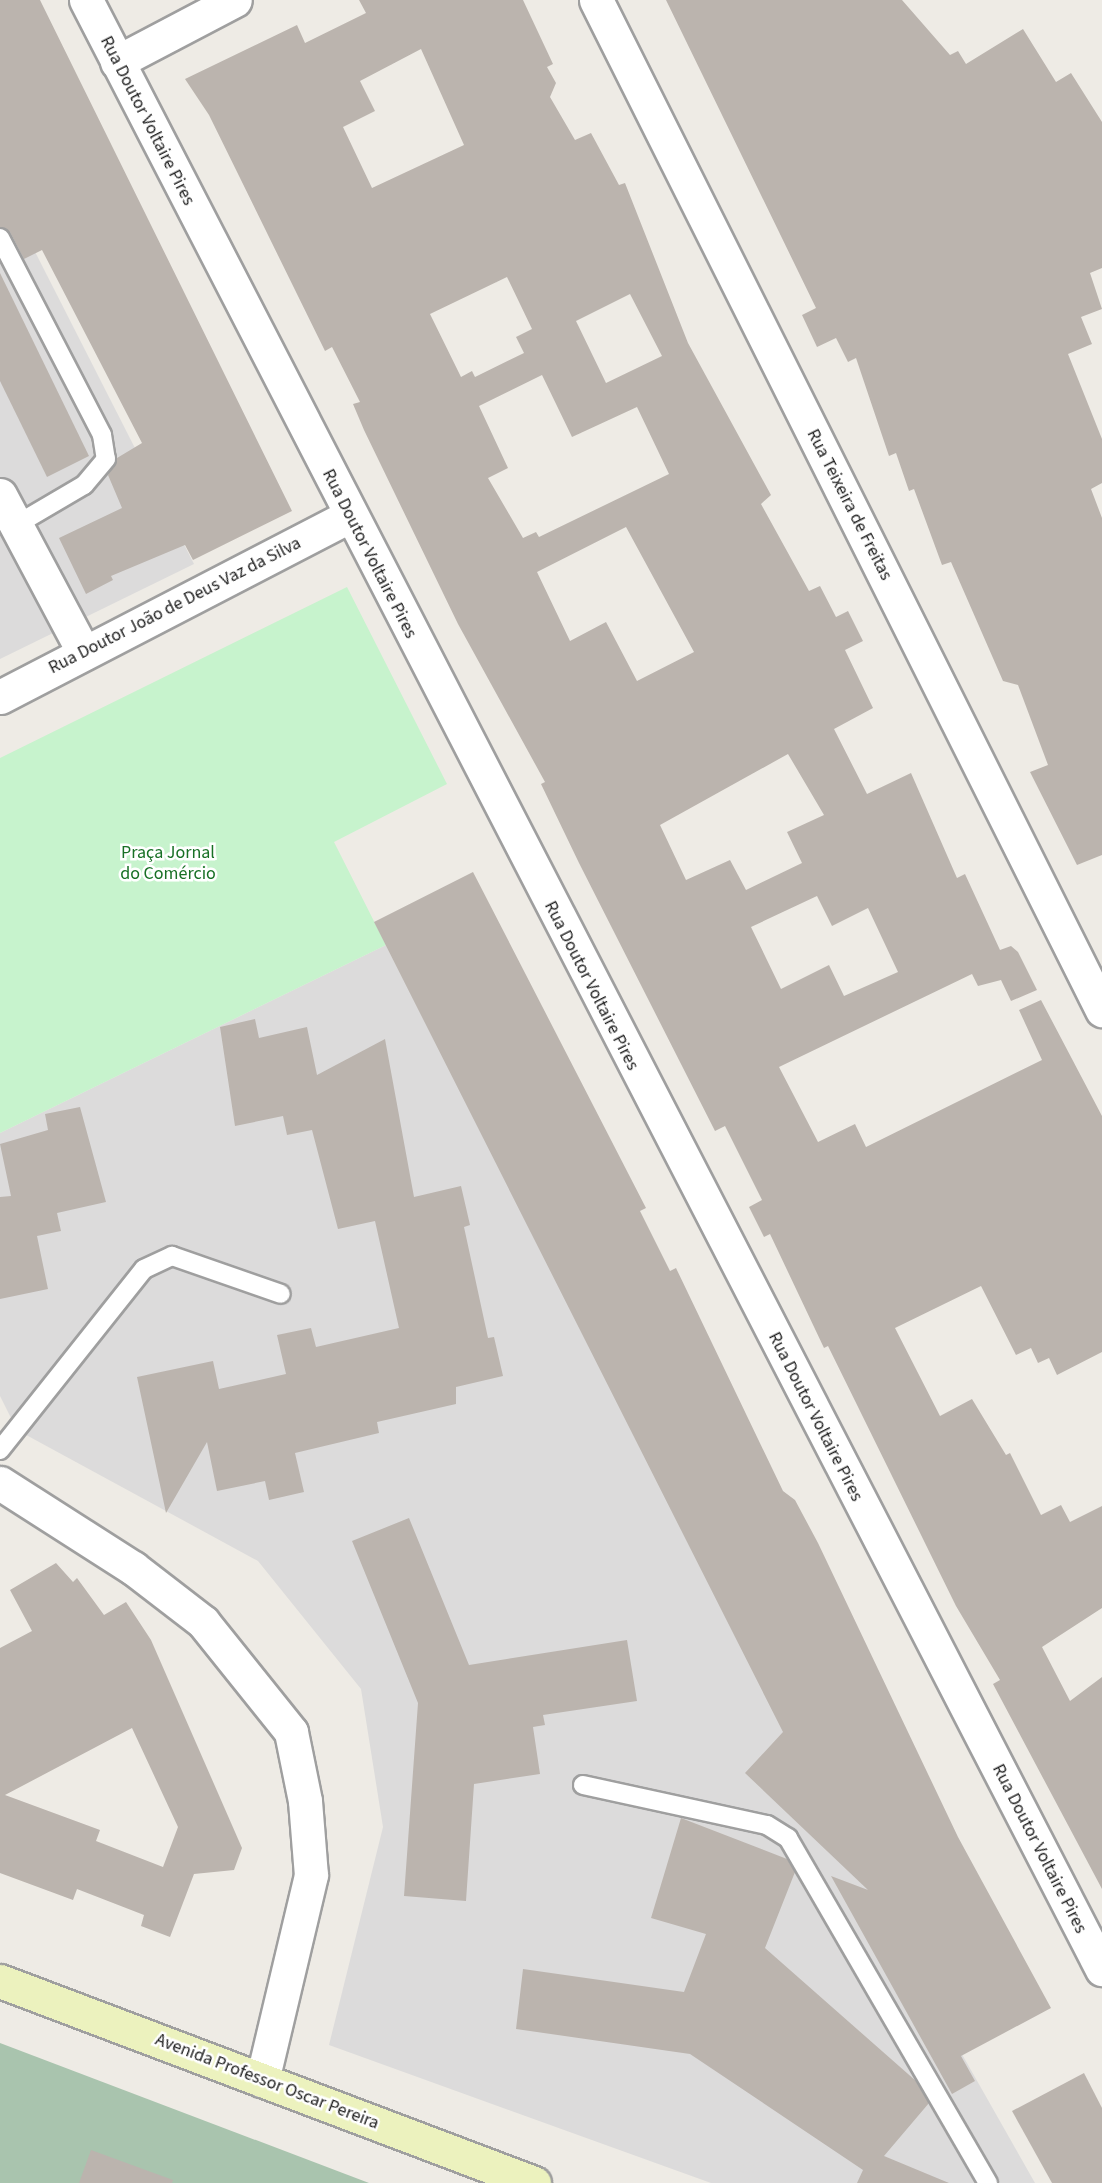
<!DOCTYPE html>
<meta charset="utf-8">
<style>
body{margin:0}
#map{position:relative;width:1102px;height:2183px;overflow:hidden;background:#eeebe5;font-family:"Source Sans 3",sans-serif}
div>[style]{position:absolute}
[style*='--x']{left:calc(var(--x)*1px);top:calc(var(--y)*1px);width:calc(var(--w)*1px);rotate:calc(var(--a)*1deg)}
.residential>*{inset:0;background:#dcdbdb}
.cemetery>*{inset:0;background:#a9c4ae}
.park>*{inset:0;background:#c7f3cd}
.building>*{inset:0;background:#bbb4ae}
.roads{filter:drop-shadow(2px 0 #9f9f9f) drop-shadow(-2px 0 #9f9f9f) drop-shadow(0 2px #9f9f9f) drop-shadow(0 -2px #9f9f9f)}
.lane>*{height:18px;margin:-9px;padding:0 9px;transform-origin:9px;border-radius:9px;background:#fff}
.street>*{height:33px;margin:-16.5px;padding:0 16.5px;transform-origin:16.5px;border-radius:16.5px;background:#fff}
.secondary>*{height:33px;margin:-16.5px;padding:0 16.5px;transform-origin:16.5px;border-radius:16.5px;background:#ecf2be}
span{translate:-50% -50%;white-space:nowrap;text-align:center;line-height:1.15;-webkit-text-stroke:5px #fff;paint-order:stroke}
.street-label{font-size:18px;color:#1e1e1e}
.park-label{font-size:18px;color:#187025}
</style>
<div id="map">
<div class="residential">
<div style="clip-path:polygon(0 183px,194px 564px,0 659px)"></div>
<div style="clip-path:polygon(386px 945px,849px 1855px,1035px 2183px,711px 2183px,329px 2045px,383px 1827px,361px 1689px,258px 1561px,17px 1430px,0 1396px,0 1133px)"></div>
</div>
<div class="cemetery">
<div style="clip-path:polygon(0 2043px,369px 2183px,0 2183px)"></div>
</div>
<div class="park">
<div style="clip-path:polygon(347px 587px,447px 784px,334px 842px,386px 945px,0 1133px,0 758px)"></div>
</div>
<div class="building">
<div style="clip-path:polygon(0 0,40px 0,292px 511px,193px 560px,185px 545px,111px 576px,113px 580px,86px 594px,59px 538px,122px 508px,108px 475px,117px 458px,142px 443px,42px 250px,24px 259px,10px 232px,0 227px)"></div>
<div style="clip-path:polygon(evenodd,359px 0,523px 0,553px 64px,547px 67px,556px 83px,550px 97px,575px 140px,591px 133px,619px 185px,625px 183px,688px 343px,771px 495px,761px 504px,809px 591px,820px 586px,836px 617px,848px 611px,863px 641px,845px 650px,873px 708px,834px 729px,867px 794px,911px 773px,957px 878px,965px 874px,1000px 950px,1011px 946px,1018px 952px,1037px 990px,1011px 1001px,1001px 980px,978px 986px,972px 974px,779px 1067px,818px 1142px,855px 1124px,866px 1147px,1042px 1060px,1019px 1010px,1041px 1000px,1102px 1116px,1102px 1352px,1057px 1375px,1049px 1358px,1038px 1363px,1031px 1348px,1016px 1355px,981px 1286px,895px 1328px,940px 1416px,972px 1399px,1006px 1455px,1010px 1453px,1041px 1515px,1061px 1505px,1070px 1522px,1102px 1506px,1102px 1608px,1042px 1647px,1070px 1701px,1102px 1677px,1102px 1889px,993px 1684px,1000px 1680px,956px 1606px,828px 1346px,824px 1348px,770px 1234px,764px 1237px,749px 1207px,762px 1200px,725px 1126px,715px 1131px,579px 863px,541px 784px,545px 782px,458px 624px,364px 430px,353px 404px,360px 402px,332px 347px,325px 351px,209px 115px,185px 79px,297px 25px,305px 43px,366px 13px,359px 0,421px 49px,464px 145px,372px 188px,343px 127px,375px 111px,360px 81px,421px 49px,359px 0,507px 277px,532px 329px,516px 337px,524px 353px,475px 377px,472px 371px,461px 377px,430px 314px,507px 277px,359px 0,630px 294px,662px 356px,606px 383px,576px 321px,630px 294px,359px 0,542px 375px,572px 437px,637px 407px,669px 474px,539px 537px,536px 532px,523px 538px,488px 478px,508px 468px,479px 406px,542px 375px,359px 0,626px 527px,694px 652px,637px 681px,606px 622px,570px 641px,537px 572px,626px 527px,359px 0,788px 754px,824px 815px,787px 832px,802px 863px,746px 890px,730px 860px,686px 880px,660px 825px,788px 754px,359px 0,817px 896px,832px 926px,868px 908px,898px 972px,844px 996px,829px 965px,781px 989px,751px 927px,817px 896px)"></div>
<div style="clip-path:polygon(666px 0,902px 0,950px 55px,958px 51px,966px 64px,1023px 29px,1056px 82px,1071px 73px,1102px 122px,1102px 268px,1090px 273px,1102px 309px,1081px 317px,1092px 344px,1068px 354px,1102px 439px,1102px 483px,1091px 489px,1102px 518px,1102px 855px,1077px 865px,1030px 772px,1048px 765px,1018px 685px,1003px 681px,951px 562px,942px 565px,914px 489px,909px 491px,896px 453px,889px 456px,856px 358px,848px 362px,836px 338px,817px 347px,802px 315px,816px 308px)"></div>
<div style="clip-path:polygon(0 273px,89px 456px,47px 477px,0 381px)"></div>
<div style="clip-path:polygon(473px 872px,646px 1208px,640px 1211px,670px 1271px,676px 1268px,783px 1491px,795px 1500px,818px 1543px,958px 1837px,1051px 2008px,961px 2056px,975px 2081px,952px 2094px,831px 1876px,868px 1890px,745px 1773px,783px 1732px,374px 922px)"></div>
<div style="clip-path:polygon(255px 1019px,259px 1038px,307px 1027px,317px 1075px,385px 1039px,414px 1197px,461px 1186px,470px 1225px,464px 1227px,488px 1338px,494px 1337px,503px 1376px,456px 1387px,456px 1404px,377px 1422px,379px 1433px,295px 1453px,304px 1492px,269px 1500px,265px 1481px,217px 1491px,207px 1442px,166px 1513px,137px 1377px,213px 1361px,219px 1389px,286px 1374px,277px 1335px,311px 1328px,316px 1347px,399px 1328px,375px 1221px,338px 1229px,312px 1130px,287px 1135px,283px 1116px,235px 1126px,220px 1027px)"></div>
<div style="clip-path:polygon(80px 1107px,106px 1202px,57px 1213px,61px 1231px,37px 1236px,48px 1289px,0 1299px,0 1197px,11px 1196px,0 1144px,48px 1130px,45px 1114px)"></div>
<div style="clip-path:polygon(409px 1518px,469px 1665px,627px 1640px,637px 1701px,543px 1715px,545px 1725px,533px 1727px,540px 1774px,474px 1784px,466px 1901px,404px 1896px,418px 1703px,352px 1541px)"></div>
<div style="clip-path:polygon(evenodd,56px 1563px,73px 1582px,77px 1578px,104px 1615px,126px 1602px,151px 1640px,242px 1848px,234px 1870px,194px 1874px,170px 1937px,141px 1926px,144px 1915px,77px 1889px,73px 1900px,0 1873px,0 1648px,32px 1631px,10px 1590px,56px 1563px,132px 1728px,178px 1827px,163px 1867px,96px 1841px,100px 1830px,5px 1795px,132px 1728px)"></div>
<div style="clip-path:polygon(681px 1818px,787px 1859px,795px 1872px,765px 1948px,916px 2081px,929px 2103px,884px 2156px,949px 2183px,857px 2183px,863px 2170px,690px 2054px,516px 2029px,523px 1969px,684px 1992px,706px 1934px,651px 1918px)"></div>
<div style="clip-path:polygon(1084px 2073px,1102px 2108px,1102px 2183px,1052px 2183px,1012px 2111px)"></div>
<div style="clip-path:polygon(91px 2150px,173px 2180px,172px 2183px,79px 2183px)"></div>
</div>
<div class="roads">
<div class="lane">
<div style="--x:0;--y:238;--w:222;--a:62.6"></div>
<div style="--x:102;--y:435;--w:24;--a:81"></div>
<div style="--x:106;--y:459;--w:34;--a:130"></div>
<div style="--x:84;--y:485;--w:79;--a:149.5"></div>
<div style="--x:0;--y:1450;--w:231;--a:-51.5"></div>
<div style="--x:144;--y:1269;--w:31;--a:-25"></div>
<div style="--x:172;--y:1256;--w:115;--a:19.2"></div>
<div style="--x:583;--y:1785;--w:188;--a:12.3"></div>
<div style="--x:767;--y:1825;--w:25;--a:32"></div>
<div style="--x:788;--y:1838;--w:399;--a:59.9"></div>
</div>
<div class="street">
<div style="--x:86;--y:0;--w:2216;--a:62.71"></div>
<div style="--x:596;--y:0;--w:1130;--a:63.39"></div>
<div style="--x:117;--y:62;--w:133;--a:-27.7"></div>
<div style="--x:0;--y:495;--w:179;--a:62"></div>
<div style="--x:0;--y:697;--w:393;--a:-27.4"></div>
<div style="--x:0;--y:1483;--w:158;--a:32.6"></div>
<div style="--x:133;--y:1568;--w:88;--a:37.6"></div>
<div style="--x:203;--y:1622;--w:141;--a:51.3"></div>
<div style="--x:291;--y:1732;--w:70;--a:78.5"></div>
<div style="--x:305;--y:1801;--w:74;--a:85.4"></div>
<div style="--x:311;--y:1875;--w:211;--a:103.4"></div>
</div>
<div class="secondary">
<div style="--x:0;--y:1981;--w:571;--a:20.72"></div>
</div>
</div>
<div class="street-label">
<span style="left:147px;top:121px;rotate:63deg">Rua Doutor Voltaire Pires</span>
<span style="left:849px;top:505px;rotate:63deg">Rua Teixeira de Freitas</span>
<span style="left:369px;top:554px;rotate:63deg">Rua Doutor Voltaire Pires</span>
<span style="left:175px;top:606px;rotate:-27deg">Rua Doutor João de Deus Vaz da Silva</span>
<span style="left:591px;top:986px;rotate:63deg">Rua Doutor Voltaire Pires</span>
<span style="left:815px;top:1417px;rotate:63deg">Rua Doutor Voltaire Pires</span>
<span style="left:1039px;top:1849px;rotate:63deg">Rua Doutor Voltaire Pires</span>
<span style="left:267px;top:2082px;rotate:21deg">Avenida Professor Oscar Pereira</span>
</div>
<div class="park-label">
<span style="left:168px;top:864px">Praça Jornal<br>do Comércio</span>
</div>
</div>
